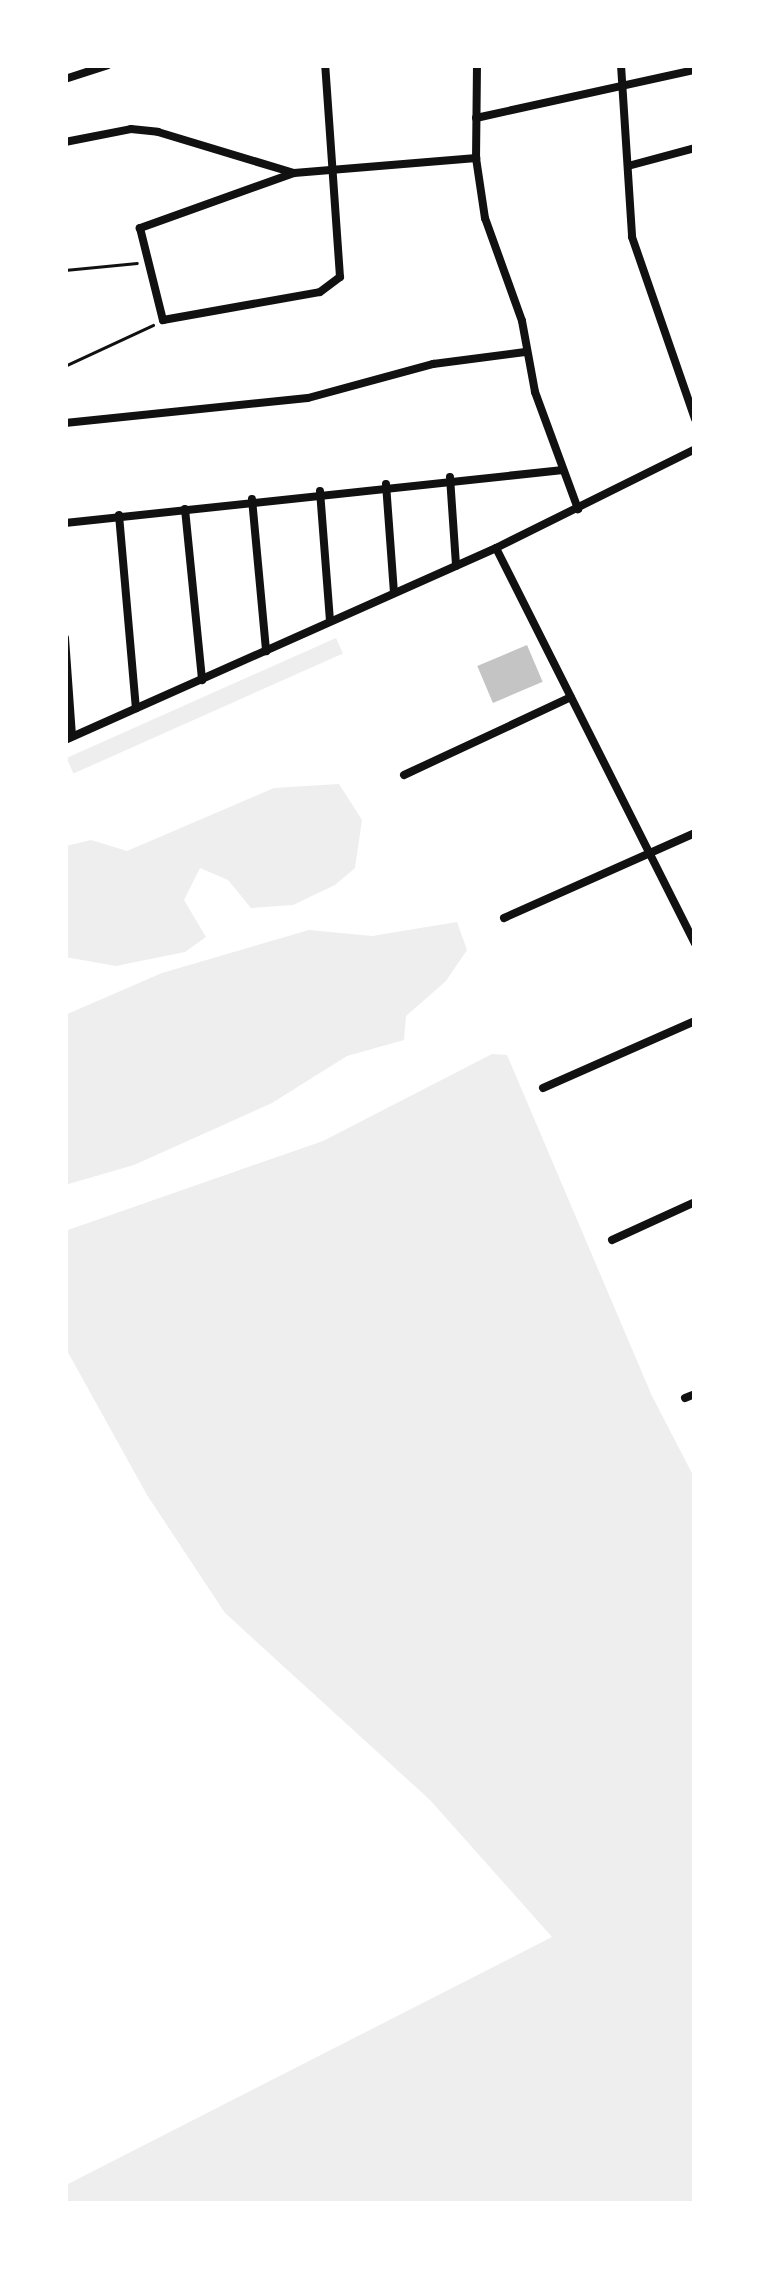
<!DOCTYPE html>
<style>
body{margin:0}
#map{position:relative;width:760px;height:2269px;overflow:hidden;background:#fff;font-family:"Fira Sans Condensed",sans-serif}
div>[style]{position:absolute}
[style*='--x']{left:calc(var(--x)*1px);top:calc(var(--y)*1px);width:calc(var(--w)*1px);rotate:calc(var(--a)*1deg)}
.green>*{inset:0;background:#eee;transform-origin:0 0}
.building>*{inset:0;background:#c4c4c4;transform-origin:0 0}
.path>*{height:2.5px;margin:-1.25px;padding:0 1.25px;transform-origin:1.25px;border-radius:1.25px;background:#111}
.minor>*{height:8px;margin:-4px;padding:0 4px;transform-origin:4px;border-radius:4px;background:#111}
span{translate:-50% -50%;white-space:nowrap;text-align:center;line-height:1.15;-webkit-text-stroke:10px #fff;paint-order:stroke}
.frame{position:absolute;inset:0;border:68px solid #fff;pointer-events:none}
</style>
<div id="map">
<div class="green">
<div style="left:336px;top:638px;width:17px;height:295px;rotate:66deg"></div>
<div style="clip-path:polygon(339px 784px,362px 820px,355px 868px,335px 885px,293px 905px,251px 908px,228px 880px,200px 868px,184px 900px,206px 937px,185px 952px,116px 966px,65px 957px,66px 846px,91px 840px,127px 851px,274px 788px)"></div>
<div style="clip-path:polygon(457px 922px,467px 950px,446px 981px,406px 1016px,404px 1040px,347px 1056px,272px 1103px,134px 1165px,65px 1185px,65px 1015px,162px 973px,309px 930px,372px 936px)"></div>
<div style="clip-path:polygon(492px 1054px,507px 1055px,652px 1396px,695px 1479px,695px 2204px,65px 2204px,66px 2185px,552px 1937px,430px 1800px,225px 1613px,147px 1495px,65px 1347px,65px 1231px,323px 1141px)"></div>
</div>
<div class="building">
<div style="left:527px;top:645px;width:40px;height:54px;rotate:67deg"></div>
</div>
<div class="path">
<div style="--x:65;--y:270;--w:72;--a:-5.6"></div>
<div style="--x:65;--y:366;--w:97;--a:-25"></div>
</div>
<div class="minor">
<div style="--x:477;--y:65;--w:93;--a:90.6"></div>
<div style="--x:476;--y:158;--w:61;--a:81.5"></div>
<div style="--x:485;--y:218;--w:109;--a:70.2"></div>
<div style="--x:522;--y:321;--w:72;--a:79.6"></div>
<div style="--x:535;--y:392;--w:125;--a:69.8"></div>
<div style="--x:621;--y:65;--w:172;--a:86.3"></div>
<div style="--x:632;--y:237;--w:193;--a:70.9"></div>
<div style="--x:65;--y:79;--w:45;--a:-18"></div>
<div style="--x:476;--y:118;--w:224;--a:-12.4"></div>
<div style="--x:65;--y:142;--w:67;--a:-11.1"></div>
<div style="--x:131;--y:129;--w:27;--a:6"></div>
<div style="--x:158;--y:132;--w:142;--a:16.8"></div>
<div style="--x:294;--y:173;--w:183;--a:-4.7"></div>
<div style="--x:628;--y:166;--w:69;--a:-15"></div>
<div style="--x:294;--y:173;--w:164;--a:160.3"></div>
<div style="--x:140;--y:228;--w:95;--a:76"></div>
<div style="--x:163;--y:320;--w:159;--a:-10.1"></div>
<div style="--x:320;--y:292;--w:25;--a:-37"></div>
<div style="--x:340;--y:277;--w:213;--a:-94"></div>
<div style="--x:65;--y:423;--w:244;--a:-5.9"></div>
<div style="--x:308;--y:398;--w:130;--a:-15.2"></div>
<div style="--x:433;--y:364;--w:93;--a:-7.4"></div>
<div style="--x:450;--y:477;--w:89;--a:86.1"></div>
<div style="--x:386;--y:484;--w:108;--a:85.8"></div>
<div style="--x:320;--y:491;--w:129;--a:85.6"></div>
<div style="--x:252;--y:499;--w:153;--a:84.7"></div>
<div style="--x:185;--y:509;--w:172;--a:84.3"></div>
<div style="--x:119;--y:515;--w:194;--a:85"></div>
<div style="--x:65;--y:523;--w:501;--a:-6.07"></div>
<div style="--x:496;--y:548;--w:443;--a:63.3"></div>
<div style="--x:65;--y:638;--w:98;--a:85.9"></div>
<div style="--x:65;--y:740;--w:472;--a:-24"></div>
<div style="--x:496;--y:548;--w:222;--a:-26.4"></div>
<div style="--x:404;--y:775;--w:184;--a:-25"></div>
<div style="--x:504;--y:918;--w:209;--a:-24"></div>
<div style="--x:543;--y:1088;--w:166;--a:-23.8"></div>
<div style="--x:612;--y:1240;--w:91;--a:-24.6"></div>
<div style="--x:685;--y:1398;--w:11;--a:-22"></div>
</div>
<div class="frame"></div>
</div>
